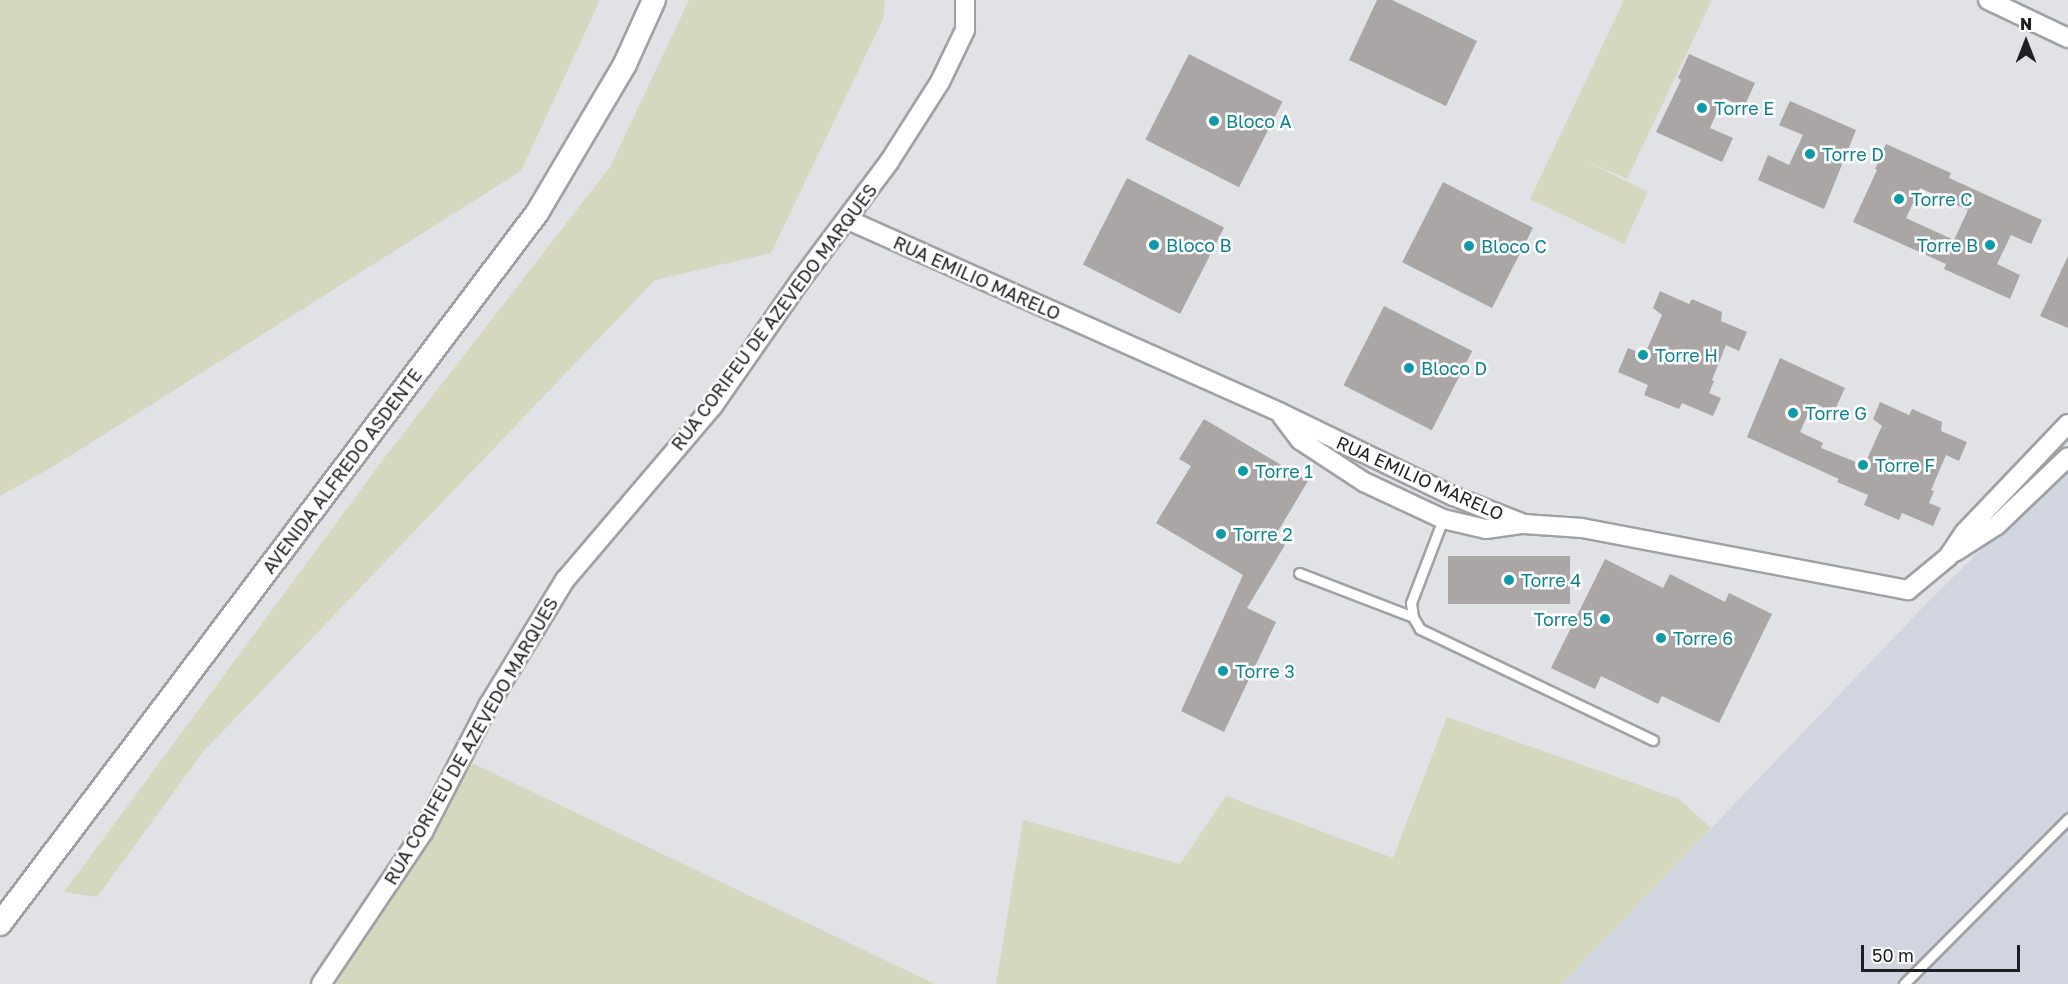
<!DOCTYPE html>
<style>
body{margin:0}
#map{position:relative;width:2068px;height:984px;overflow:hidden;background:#e1e2e5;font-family:"Golos Text",sans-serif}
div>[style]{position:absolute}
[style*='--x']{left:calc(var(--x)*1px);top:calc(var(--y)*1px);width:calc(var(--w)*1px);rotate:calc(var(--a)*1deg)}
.built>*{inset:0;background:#d1d5df}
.green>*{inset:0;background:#d5d7bf}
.building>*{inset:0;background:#a9a6a5;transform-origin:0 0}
.roads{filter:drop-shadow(2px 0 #a0a1a4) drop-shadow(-2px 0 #a0a1a4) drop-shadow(0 2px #a0a1a4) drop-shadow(0 -2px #a0a1a4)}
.service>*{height:9px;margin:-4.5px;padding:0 4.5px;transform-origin:4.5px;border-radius:4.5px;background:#fff}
.minor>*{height:18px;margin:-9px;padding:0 9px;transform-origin:9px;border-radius:9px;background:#fff}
.tertiary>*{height:22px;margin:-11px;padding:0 11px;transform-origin:11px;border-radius:11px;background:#fff}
.dots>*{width:16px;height:16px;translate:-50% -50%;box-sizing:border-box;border:3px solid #fff;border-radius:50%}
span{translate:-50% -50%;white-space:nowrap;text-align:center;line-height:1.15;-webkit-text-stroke:5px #fff;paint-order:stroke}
.culture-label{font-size:18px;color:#0d838f}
.left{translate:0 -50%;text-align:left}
.right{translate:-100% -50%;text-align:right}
.street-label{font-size:18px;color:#1f2021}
.north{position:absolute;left:1996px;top:12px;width:60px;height:60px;-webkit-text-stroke:4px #fff;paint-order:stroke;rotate:0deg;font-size:16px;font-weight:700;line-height:24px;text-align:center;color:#1f2021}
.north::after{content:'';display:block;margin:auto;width:21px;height:27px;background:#1f2021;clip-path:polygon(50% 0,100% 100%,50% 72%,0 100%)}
.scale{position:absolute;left:1861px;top:945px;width:159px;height:27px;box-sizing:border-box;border:3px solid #1f2021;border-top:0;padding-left:8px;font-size:18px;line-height:21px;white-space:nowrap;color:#1f2021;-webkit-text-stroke:4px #fff;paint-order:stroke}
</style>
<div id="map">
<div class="built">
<div style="clip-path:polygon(2068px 464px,2068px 984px,1562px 984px,1929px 601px)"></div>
</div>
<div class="green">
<div style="clip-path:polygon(0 0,600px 0,521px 171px,54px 466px,0 496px)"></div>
<div style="clip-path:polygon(689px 0,885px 0,883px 19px,771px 253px,655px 280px,203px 752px,97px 897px,64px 892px,385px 457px,610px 167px)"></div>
<div style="clip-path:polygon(1624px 0,1712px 0,1627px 179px,1582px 159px,1648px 192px,1624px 244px,1530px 199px)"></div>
<div style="clip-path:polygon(1447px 717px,1679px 799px,1711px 828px,1562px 984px,996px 984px,1023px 820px,1180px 864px,1226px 796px,1393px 858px)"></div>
<div style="clip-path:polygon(472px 763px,935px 984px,335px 984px,434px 832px)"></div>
</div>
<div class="building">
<div style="clip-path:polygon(1377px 0,1392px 0,1477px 41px,1446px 106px,1349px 60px)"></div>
<div style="left:1189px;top:54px;width:105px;height:96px;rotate:27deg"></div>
<div style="clip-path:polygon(1689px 54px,1755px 83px,1744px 107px,1723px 98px,1710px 128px,1733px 138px,1722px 162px,1656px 132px,1681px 80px,1678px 78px)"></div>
<div style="clip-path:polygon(1790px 101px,1856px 130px,1824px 209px,1758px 180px,1768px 155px,1789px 165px,1803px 135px,1779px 125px)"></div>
<div style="clip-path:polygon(evenodd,1886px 144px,1951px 173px,1949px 178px,2042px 220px,2031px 244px,2011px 235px,1997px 264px,2020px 275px,2010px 299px,1944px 269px,1946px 264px,1853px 222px,1877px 170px,1875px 169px,1886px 144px,1920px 188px,1968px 210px,1954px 240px,1906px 218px,1920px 188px)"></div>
<div style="left:1127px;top:178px;width:109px;height:97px;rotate:27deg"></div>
<div style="left:1443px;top:182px;width:101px;height:90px;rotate:27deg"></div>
<div style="clip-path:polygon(2068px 256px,2068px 328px,2040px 316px)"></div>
<div style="clip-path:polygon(1660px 291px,1689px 304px,1692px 299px,1722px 312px,1721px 321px,1747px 332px,1739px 351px,1726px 345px,1712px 380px,1714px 381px,1709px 393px,1721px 398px,1713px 416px,1682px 403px,1679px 409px,1644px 395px,1648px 385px,1618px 372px,1628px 348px,1641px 353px,1644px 347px,1647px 349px,1662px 315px,1653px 308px)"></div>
<div style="left:1384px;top:306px;width:99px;height:89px;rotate:27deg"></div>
<div style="clip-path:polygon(1780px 358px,1845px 388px,1834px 412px,1813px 403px,1800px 432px,1823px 443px,1821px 448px,1861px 464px,1864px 457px,1867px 459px,1882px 426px,1873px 419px,1880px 402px,1909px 415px,1912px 409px,1942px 422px,1941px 431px,1967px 442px,1959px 461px,1946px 455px,1931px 490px,1934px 491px,1929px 503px,1941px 508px,1933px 526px,1902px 513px,1899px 520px,1864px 505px,1868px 495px,1837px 482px,1839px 479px,1747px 437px)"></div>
<div style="clip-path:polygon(1204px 419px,1308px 481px,1274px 538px,1285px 545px,1247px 608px,1276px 622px,1224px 732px,1181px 711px,1243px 575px,1156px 523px,1191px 466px,1179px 459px)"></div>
<div style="left:1448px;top:556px;width:122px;height:48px"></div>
<div style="clip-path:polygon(1605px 559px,1663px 588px,1670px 574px,1725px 602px,1729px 593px,1772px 614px,1719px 723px,1662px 696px,1658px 704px,1601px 676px,1595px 689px,1551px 668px)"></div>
</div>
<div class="roads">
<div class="service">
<div style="--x:1443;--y:519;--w:90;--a:110.9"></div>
<div style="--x:1411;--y:603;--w:14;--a:82"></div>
<div style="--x:1413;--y:617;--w:14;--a:60"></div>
<div style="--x:1420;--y:629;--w:258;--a:25.5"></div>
<div style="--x:1299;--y:573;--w:122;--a:21.1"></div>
<div style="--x:1904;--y:984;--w:233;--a:-45.2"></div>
</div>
<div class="minor">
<div style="--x:1988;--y:0;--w:89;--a:25.4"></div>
<div style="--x:848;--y:220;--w:472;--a:24"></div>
<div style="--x:1279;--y:412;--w:193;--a:25.8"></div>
<div style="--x:1453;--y:496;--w:76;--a:21.5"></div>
<div style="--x:1524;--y:524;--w:58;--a:3.9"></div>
<div style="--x:1582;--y:528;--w:332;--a:10.8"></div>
<div style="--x:1908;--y:590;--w:52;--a:-39.5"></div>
<div style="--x:1948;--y:557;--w:30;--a:-56"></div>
<div style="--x:1965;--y:532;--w:149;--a:-46.4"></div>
<div style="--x:1282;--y:416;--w:30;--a:53"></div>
<div style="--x:1300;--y:440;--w:77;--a:33.3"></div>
<div style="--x:1364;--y:482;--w:87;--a:25.1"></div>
<div style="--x:1443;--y:519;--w:44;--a:13.1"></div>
<div style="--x:1486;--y:529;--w:37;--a:-8"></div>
<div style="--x:1955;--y:552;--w:50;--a:-32.7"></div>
<div style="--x:1997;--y:525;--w:98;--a:-43.8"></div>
<div style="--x:321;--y:984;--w:183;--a:-56.1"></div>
<div style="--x:423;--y:832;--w:142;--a:-62.7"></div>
<div style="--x:488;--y:706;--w:148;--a:-58.6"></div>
<div style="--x:565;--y:580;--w:228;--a:-49.6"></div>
<div style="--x:713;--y:406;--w:152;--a:-55.2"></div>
<div style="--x:800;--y:281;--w:149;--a:-53.2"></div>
<div style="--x:889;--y:162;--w:95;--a:-57.5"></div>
<div style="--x:940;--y:82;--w:58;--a:-64.3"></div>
<div style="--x:965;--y:30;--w:30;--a:-90"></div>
</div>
<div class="tertiary">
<div style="--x:0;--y:924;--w:891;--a:-52.94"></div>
<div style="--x:537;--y:213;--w:173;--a:-59.4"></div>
<div style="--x:625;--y:64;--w:70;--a:-65.6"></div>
</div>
</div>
<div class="dots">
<div style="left:1702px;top:108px;background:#0f9aa8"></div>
<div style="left:1214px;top:121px;background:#0f9aa8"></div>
<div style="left:1810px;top:154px;background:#0f9aa8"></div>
<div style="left:1899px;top:199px;background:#0f9aa8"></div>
<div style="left:1154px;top:245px;background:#0f9aa8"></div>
<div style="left:1990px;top:245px;background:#0f9aa8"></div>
<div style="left:1469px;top:246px;background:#0f9aa8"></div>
<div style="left:1643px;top:355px;background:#0f9aa8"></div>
<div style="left:1409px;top:368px;background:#0f9aa8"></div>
<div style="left:1793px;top:413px;background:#0f9aa8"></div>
<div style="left:1863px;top:465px;background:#0f9aa8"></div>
<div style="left:1243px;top:471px;background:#0f9aa8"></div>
<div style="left:1221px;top:534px;background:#0f9aa8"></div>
<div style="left:1509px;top:580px;background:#0f9aa8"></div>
<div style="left:1605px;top:619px;background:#0f9aa8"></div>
<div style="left:1661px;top:638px;background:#0f9aa8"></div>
<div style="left:1223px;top:671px;background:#0f9aa8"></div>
</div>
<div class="culture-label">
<span class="left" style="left:1714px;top:108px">Torre E</span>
<span class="left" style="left:1226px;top:121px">Bloco A</span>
<span class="left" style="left:1822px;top:154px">Torre D</span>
<span class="left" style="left:1911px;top:199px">Torre C</span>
<span class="left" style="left:1166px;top:245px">Bloco B</span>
<span class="right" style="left:1978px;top:245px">Torre B</span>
<span class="left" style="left:1481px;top:246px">Bloco C</span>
<span class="left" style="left:1655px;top:355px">Torre H</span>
<span class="left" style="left:1421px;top:368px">Bloco D</span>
<span class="left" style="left:1805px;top:413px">Torre G</span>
<span class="left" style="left:1875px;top:465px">Torre F</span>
<span class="left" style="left:1255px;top:471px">Torre 1</span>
<span class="left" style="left:1233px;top:534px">Torre 2</span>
<span class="left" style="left:1521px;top:580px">Torre 4</span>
<span class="right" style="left:1593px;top:619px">Torre 5</span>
<span class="left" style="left:1673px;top:638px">Torre 6</span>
<span class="left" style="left:1235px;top:671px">Torre 3</span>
</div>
<div class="street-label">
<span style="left:977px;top:278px;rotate:24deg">RUA EMILIO MARELO</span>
<span style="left:774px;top:317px;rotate:-53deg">RUA CORIFEU DE AZEVEDO MARQUES</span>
<span style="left:342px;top:471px;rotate:-53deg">AVENIDA ALFREDO ASDENTE</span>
<span style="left:1420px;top:478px;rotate:24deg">RUA EMILIO MARELO</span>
<span style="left:471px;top:741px;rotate:-60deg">RUA CORIFEU DE AZEVEDO MARQUES</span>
</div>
<div class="north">N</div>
<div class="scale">50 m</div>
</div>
